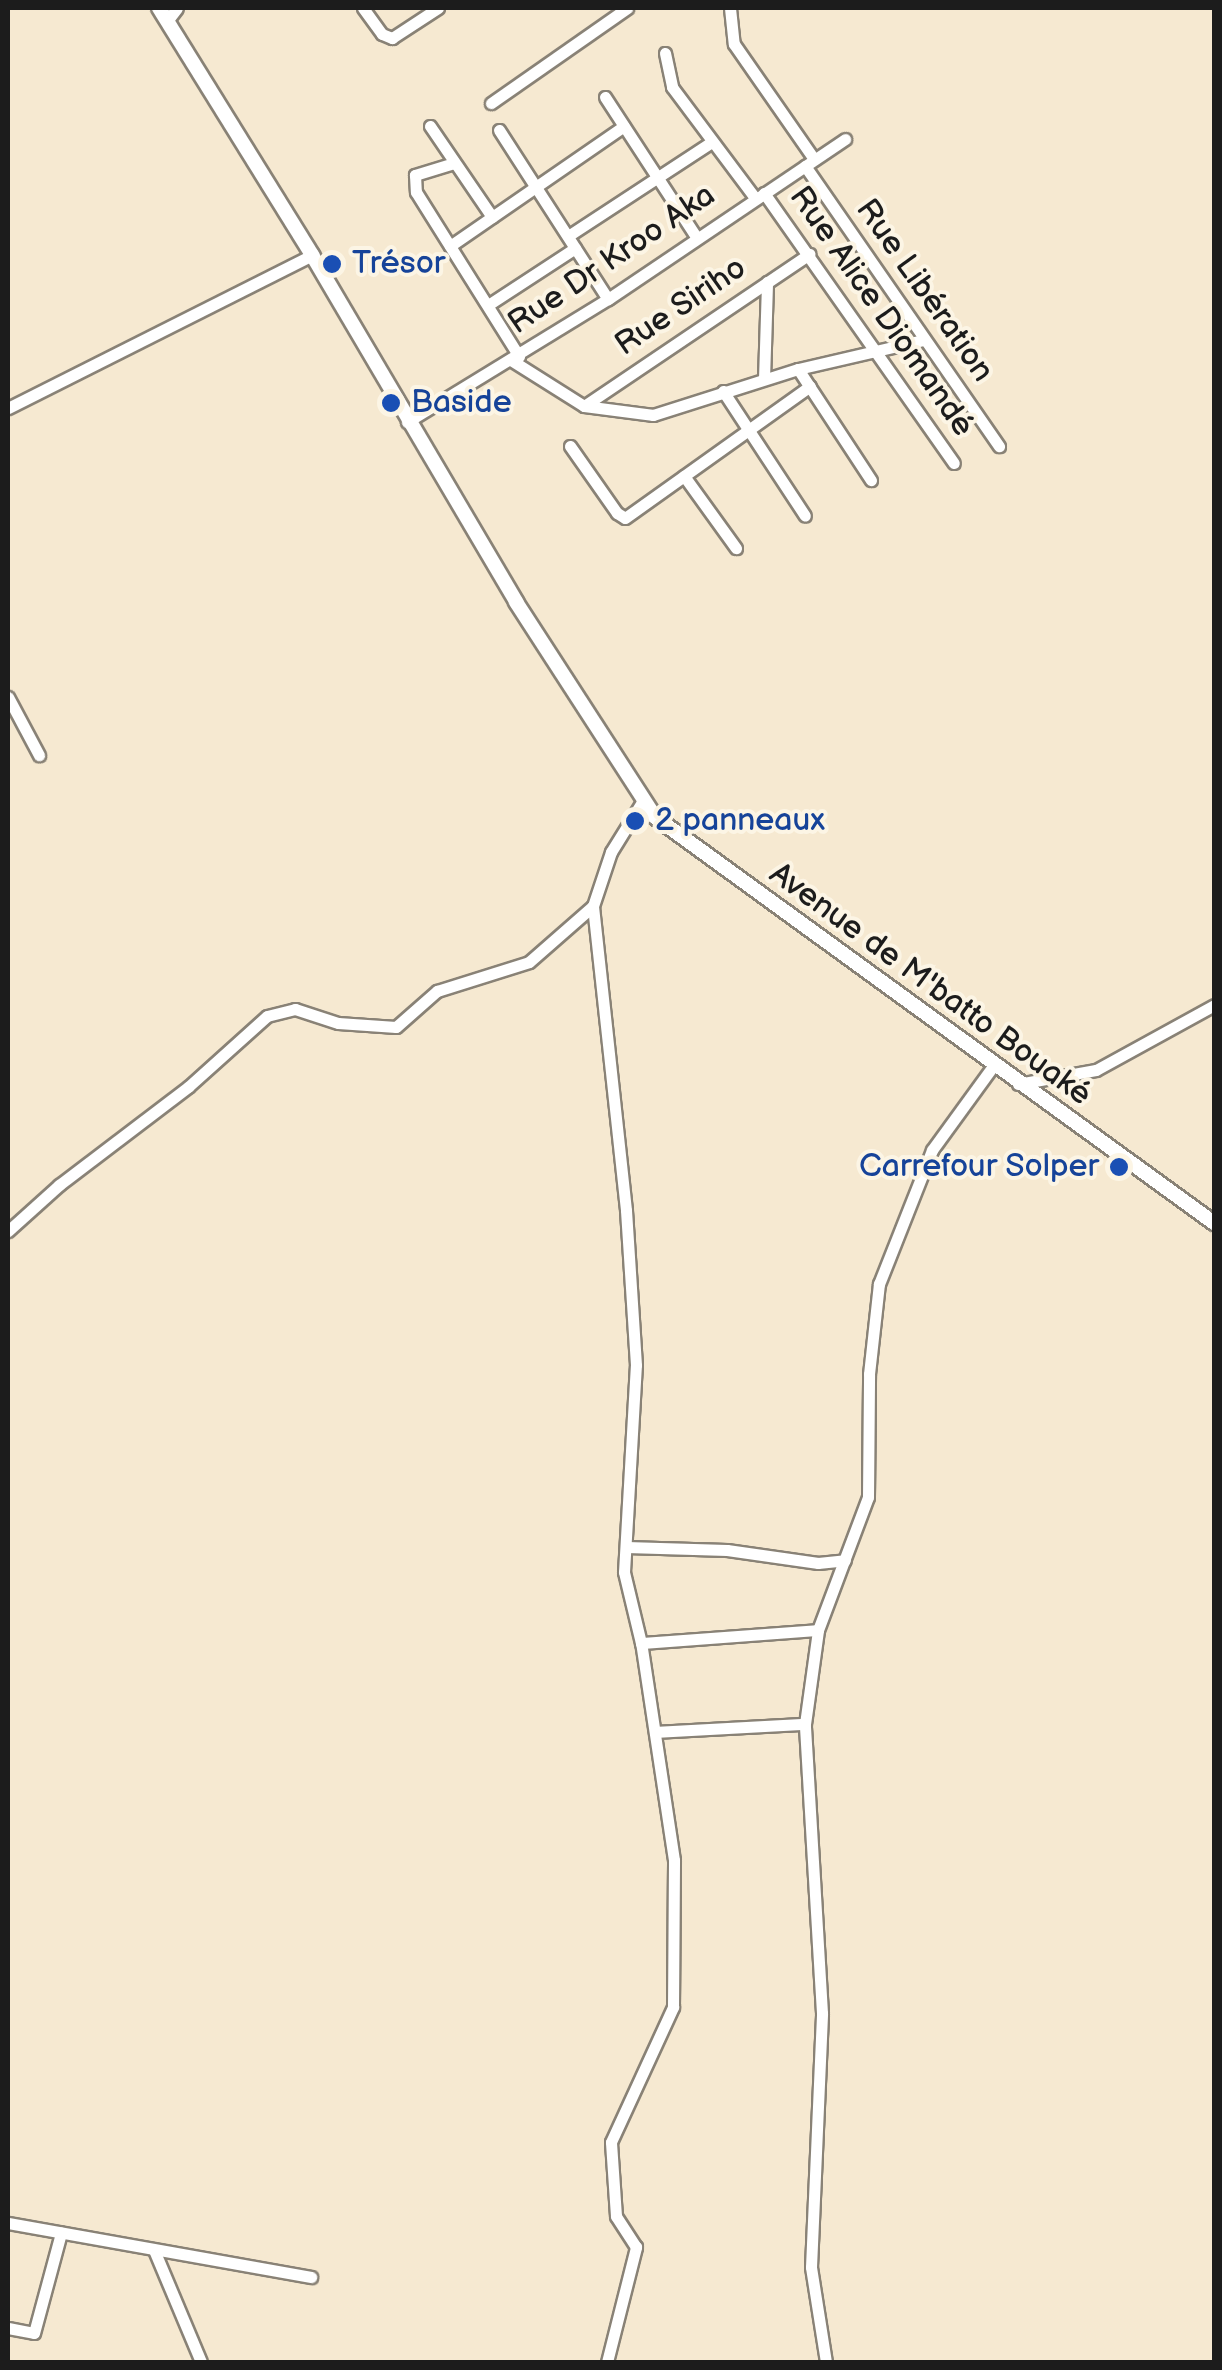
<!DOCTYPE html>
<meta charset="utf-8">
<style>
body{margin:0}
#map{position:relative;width:1222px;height:2370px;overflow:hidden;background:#f6e9d1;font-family:"Balsamiq Sans",sans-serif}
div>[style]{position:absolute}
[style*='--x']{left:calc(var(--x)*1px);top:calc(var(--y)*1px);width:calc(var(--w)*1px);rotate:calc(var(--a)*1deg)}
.roads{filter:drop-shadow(2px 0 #898276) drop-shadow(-2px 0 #898276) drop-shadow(0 2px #898276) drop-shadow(0 -2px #898276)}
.minor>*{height:11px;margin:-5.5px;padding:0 5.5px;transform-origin:5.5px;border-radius:5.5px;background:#fff}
.tertiary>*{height:14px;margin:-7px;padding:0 7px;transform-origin:7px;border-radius:7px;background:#fff}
.dots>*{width:28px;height:28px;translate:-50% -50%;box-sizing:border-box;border:5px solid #fcf5e5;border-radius:50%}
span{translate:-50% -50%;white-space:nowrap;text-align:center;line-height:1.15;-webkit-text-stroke:8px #fcf5e5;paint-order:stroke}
.street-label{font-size:32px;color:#1c1c1c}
.transit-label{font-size:32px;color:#164399}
.left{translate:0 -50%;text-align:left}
.right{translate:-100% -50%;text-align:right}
.frame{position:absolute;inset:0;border:10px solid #1c1c1c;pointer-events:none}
</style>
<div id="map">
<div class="roads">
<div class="minor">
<div style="--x:363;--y:8;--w:32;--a:54"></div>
<div style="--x:382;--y:34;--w:11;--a:22"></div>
<div style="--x:392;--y:38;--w:55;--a:-33.1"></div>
<div style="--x:730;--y:8;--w:36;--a:84"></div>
<div style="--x:734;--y:44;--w:140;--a:55.2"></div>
<div style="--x:167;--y:21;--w:16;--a:-52"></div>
<div style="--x:665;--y:53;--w:35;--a:78"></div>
<div style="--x:672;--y:87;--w:139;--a:53.2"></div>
<div style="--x:605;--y:97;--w:168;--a:56.9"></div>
<div style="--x:491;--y:103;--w:166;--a:-34.9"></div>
<div style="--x:430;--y:126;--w:110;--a:55.7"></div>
<div style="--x:499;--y:130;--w:201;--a:57.2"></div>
<div style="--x:454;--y:163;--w:41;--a:162.9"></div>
<div style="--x:415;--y:175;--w:17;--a:87"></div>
<div style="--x:416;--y:192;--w:194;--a:57.9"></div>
<div style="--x:805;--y:166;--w:341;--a:55.3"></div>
<div style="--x:764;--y:193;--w:330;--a:54.9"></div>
<div style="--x:568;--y:236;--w:170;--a:-33.2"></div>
<div style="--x:450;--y:246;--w:211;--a:-34.6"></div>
<div style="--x:488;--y:305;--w:104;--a:-33.2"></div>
<div style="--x:511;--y:360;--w:86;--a:32.2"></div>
<div style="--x:584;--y:406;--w:70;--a:7.4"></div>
<div style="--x:653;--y:415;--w:152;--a:-17.6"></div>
<div style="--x:798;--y:369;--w:129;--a:-13"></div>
<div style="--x:798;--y:369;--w:133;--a:56.7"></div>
<div style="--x:764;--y:379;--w:97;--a:-88.2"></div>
<div style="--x:723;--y:391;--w:149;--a:56.7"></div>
<div style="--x:584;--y:406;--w:272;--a:-34"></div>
<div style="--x:8;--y:408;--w:340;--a:-26.7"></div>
<div style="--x:407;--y:422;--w:236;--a:-31.5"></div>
<div style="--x:608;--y:299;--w:286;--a:-34"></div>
<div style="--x:570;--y:446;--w:82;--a:55"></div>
<div style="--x:617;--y:513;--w:9;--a:32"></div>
<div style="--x:625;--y:518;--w:227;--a:-35.5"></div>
<div style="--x:684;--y:476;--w:89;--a:54.2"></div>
<div style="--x:8;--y:697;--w:66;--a:61.9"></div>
<div style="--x:1018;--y:1084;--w:79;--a:-10.2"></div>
<div style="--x:1096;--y:1070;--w:135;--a:-28.8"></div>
<div style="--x:8;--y:1231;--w:69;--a:-42"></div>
<div style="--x:59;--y:1185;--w:162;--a:-37.2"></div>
<div style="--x:188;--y:1087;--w:106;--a:-41.9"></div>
<div style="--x:267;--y:1016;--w:29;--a:-14"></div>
<div style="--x:295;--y:1009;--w:45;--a:18"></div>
<div style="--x:338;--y:1023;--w:58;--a:3.9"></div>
<div style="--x:396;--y:1027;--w:55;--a:-41.3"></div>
<div style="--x:437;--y:991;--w:96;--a:-17.5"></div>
<div style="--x:529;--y:962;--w:85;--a:-41.2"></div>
<div style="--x:626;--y:1547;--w:101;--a:1.7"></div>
<div style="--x:727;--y:1550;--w:92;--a:8.1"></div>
<div style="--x:818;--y:1563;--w:27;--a:-6"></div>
<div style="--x:641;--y:1643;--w:177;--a:-4.2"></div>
<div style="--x:655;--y:1732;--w:150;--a:-3.1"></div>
<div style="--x:8;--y:2223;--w:308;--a:10.1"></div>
<div style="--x:154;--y:2250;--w:121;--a:67.2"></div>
<div style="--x:8;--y:2328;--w:26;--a:11"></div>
<div style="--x:34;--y:2333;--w:104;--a:-74.9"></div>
<div style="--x:607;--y:2362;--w:119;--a:-75.8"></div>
<div style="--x:636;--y:2247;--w:37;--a:-123"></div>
<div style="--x:616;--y:2216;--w:74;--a:-93.9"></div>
<div style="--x:611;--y:2142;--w:149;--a:-65.3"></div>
<div style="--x:673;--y:2007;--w:147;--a:-89.6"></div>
<div style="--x:674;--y:1860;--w:219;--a:-98.6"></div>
<div style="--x:641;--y:1643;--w:73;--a:-103.5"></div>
<div style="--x:624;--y:1572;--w:207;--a:-86.7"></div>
<div style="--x:636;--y:1365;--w:155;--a:-93.7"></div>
<div style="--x:626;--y:1210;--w:306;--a:-96.2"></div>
<div style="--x:593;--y:906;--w:57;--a:-71.6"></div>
<div style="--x:611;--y:852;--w:59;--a:-58.2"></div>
<div style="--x:826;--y:2362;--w:96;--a:-99"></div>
<div style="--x:811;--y:2267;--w:254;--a:-87.5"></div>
<div style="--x:822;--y:2013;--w:289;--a:-93.4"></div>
<div style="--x:805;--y:1724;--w:95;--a:-82.1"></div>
<div style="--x:818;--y:1630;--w:142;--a:-69.4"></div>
<div style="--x:868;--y:1497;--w:123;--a:-89.5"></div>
<div style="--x:869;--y:1374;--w:91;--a:-83.7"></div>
<div style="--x:879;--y:1284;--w:144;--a:-68.4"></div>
<div style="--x:932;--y:1150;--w:104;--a:-54"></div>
</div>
<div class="tertiary">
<div style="--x:159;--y:8;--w:291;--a:58.2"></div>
<div style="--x:312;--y:255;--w:403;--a:59.5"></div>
<div style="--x:516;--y:602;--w:256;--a:57.1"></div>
<div style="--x:655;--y:817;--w:691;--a:35.99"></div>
</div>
</div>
<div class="dots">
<div style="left:332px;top:264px;background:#1a4fb4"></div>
<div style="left:391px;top:403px;background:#1a4fb4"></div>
<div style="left:635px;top:821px;background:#1a4fb4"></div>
<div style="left:1119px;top:1167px;background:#1a4fb4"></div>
</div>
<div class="street-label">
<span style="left:612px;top:260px;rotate:-34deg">Rue Dr Kroo Aka</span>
<span style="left:924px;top:291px;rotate:55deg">Rue Libération</span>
<span style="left:681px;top:307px;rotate:-34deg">Rue Siriho</span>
<span style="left:881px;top:312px;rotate:55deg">Rue Alice Diomandé</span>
<span style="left:930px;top:985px;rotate:36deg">Avenue de M'batto Bouaké</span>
</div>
<div class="transit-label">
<span class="left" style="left:352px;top:264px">Trésor</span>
<span class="left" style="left:411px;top:403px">Baside</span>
<span class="left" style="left:655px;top:821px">2 panneaux</span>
<span class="right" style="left:1099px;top:1167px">Carrefour Solper</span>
</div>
<div class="frame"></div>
</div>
